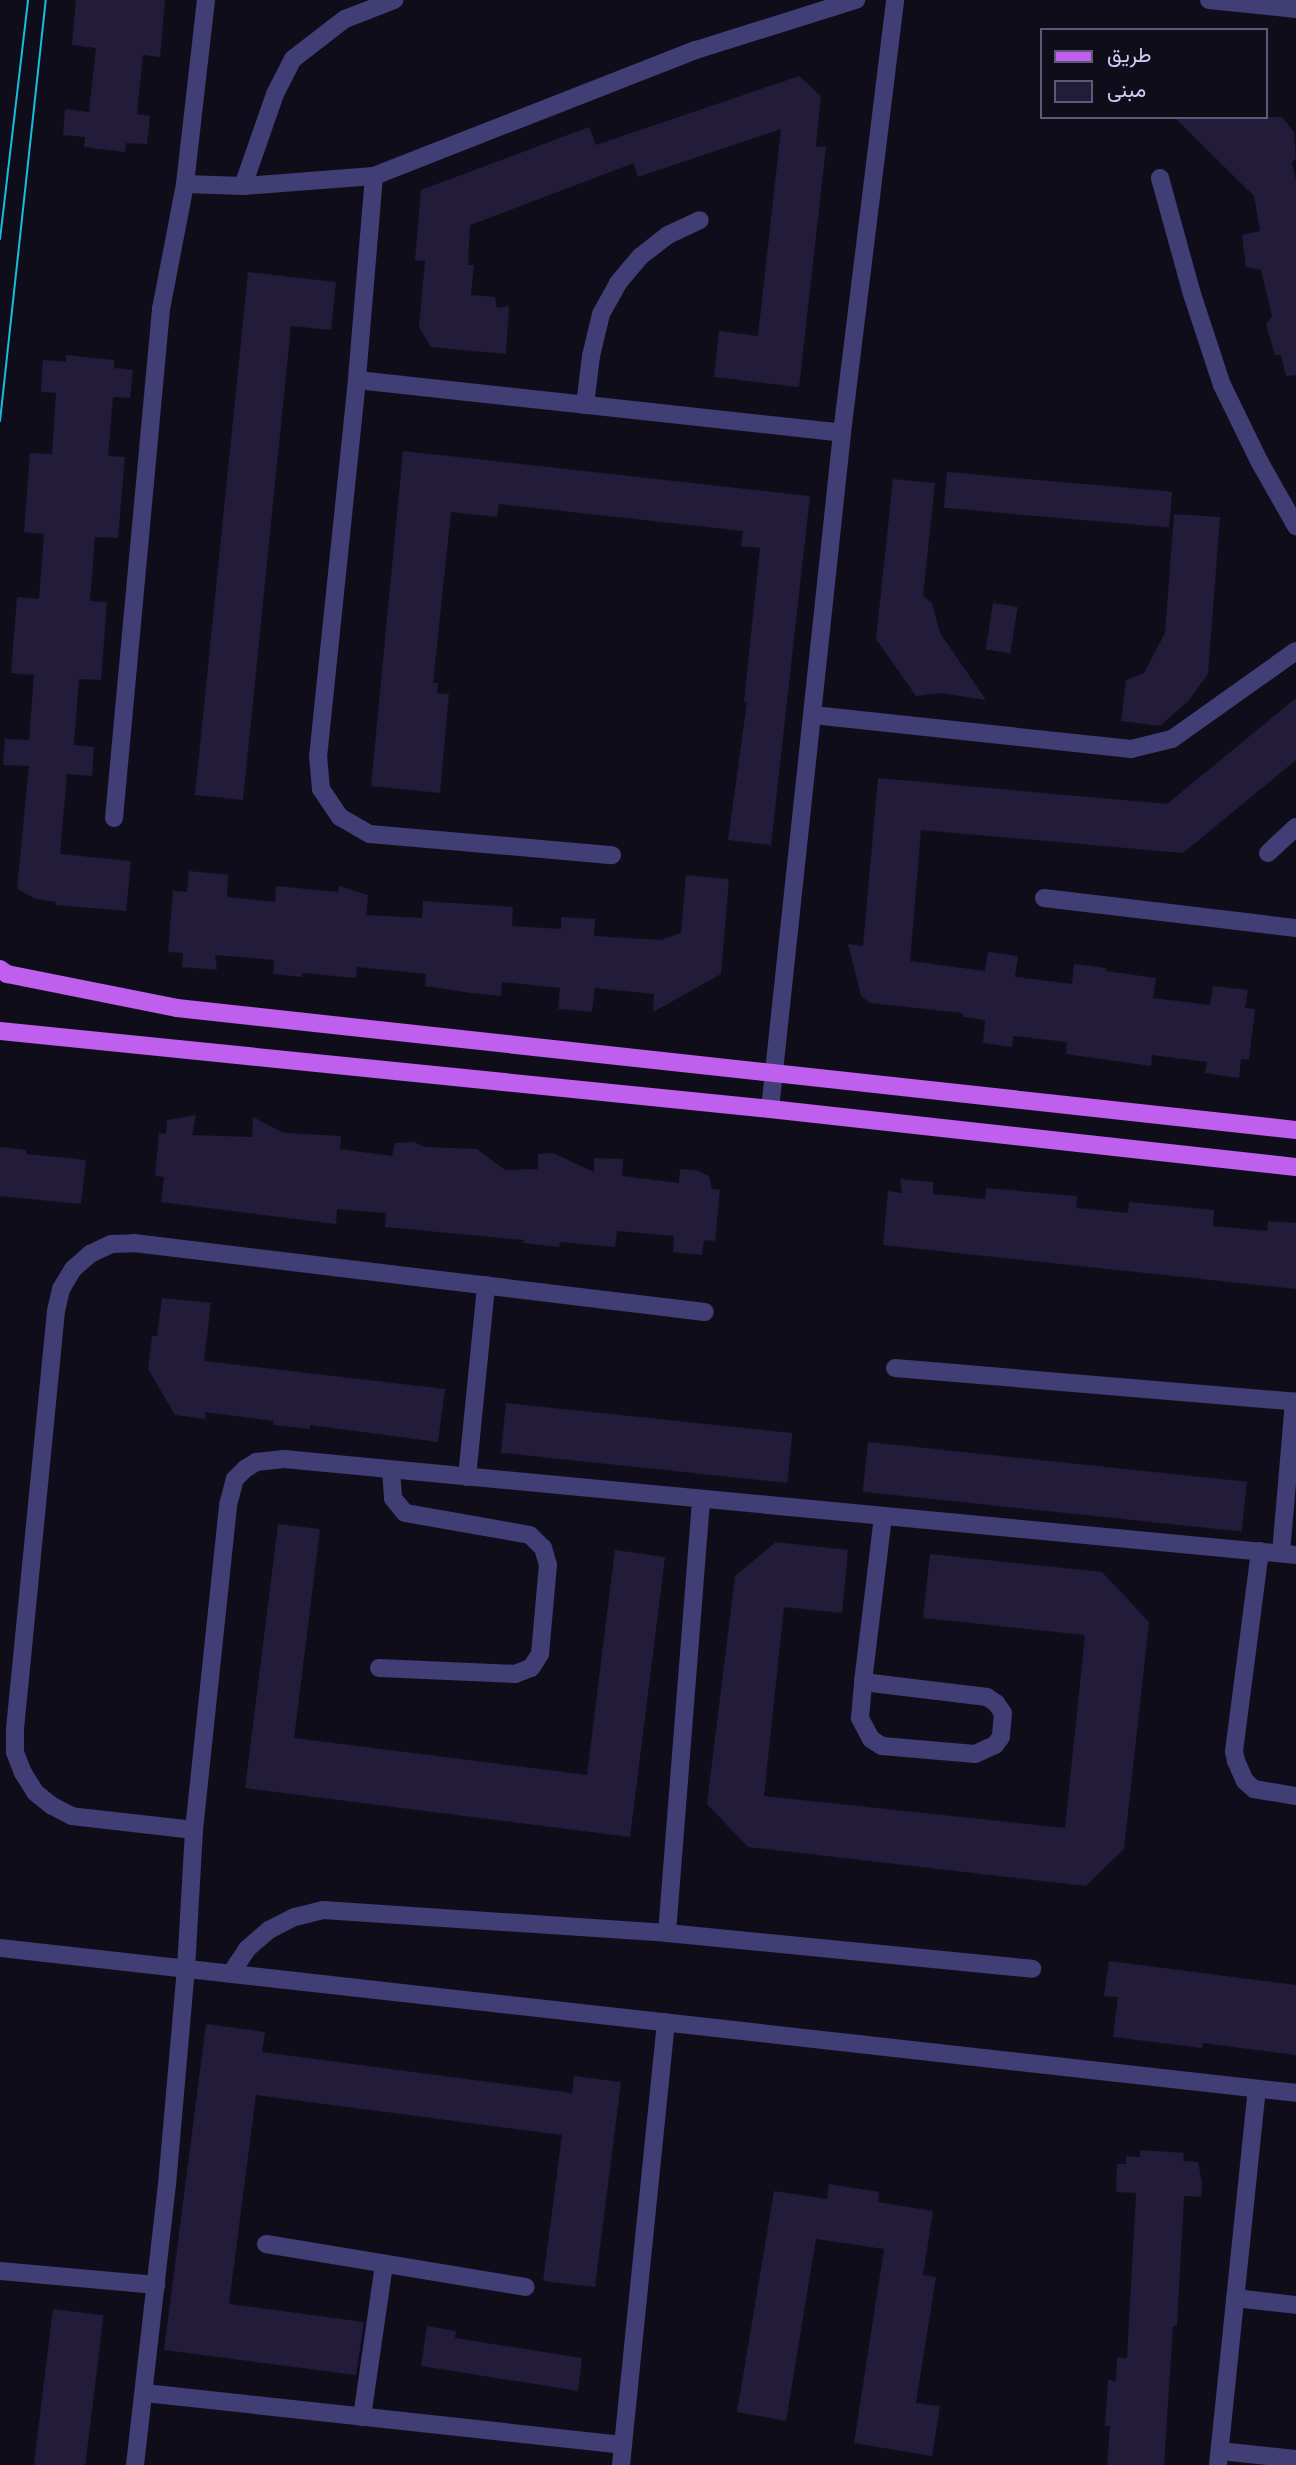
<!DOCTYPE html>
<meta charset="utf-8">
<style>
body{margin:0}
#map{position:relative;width:1296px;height:2465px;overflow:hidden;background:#100d1b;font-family:Mulish,Vazirmatn,sans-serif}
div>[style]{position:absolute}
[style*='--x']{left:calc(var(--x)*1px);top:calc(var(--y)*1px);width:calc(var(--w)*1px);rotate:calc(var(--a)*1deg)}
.building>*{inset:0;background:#221b39;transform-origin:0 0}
.minor>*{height:18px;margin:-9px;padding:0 9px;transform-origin:9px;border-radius:9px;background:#413d75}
.major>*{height:18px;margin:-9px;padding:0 9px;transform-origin:9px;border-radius:9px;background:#be5fed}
.tram>*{height:2px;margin:-1px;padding:0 1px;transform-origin:1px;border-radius:1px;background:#18bed9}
span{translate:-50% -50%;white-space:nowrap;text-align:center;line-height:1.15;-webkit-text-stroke:7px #100d1b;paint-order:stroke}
.legend{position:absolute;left:1040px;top:28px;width:228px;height:91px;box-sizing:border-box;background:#100d1b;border:2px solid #5e5974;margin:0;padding:9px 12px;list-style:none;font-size:21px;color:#d3ccf9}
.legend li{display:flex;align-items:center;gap:14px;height:35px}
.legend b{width:35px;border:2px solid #5e5974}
</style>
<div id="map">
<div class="building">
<div style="clip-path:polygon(76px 0,165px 0,160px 57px,143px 55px,137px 114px,150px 116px,147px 144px,126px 143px,125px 152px,84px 147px,85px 137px,63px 135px,65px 109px,89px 112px,96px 48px,72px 45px)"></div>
<div style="clip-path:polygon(799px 76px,821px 96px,816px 146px,826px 147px,799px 387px,714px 377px,719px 331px,758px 336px,781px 129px,638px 177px,634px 163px,470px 225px,468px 265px,474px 265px,471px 295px,495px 297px,497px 308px,509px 306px,506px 354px,431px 347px,419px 327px,425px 261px,415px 260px,421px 190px,589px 127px,596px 145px)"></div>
<div style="clip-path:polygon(1174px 117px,1282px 117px,1294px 132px,1296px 159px,1292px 162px,1296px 180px,1296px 375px,1286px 376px,1281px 355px,1275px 355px,1266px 325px,1272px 316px,1261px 270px,1246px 267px,1242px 235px,1260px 231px,1254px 196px)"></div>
<div style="clip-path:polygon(248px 272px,336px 282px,331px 330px,291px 326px,243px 800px,195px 795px)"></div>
<div style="clip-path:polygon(66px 355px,114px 360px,114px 368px,133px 370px,130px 398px,113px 397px,108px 456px,125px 457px,118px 538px,95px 537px,90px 601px,107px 602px,101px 680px,79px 679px,74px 745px,94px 747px,92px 776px,67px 774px,60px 854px,131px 861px,126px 911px,55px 905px,56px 902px,36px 899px,17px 889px,29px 766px,3px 765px,5px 739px,29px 740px,34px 675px,11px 673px,17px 597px,39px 599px,44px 534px,24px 532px,30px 453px,52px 454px,56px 393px,41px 392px,43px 360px,66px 362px)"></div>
<div style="clip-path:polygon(403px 451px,810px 496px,771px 845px,728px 840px,747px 702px,744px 702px,760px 548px,741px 546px,743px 531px,499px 504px,497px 517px,451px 512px,433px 683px,438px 683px,437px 693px,449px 694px,440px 793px,371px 786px)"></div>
<div style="left:947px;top:472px;width:226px;height:36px;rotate:5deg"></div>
<div style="clip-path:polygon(893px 479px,935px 483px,923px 596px,932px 603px,940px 633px,986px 700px,942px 693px,916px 696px,876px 639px)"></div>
<div style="clip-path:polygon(1174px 514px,1220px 517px,1208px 674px,1189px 700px,1160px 726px,1121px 721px,1126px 680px,1144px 673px,1165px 633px)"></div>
<div style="left:993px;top:603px;width:25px;height:47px;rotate:9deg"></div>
<div style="clip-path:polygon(1296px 698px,1296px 760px,1183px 853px,921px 830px,910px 961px,985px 971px,988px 952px,1018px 956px,1015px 977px,1072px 984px,1074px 964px,1106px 968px,1106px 971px,1156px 978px,1153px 998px,1210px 1005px,1213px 986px,1248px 990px,1245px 1008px,1255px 1009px,1249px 1060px,1241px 1059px,1239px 1078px,1205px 1073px,1207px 1062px,1152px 1055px,1151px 1066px,1066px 1054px,1067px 1042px,1013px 1036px,1012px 1047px,983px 1043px,985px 1020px,963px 1017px,963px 1013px,870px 1003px,861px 996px,848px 944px,863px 946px,878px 778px,1167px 804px)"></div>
<div style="clip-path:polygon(189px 871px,228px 875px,227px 897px,275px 902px,276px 886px,338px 892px,339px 886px,368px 895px,366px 915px,422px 918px,423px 901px,513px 907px,512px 926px,561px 929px,561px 917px,595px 919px,594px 936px,661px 940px,681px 933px,686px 875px,729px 879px,721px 974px,653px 1012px,654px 994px,595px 988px,592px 1012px,558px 1009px,560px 988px,502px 982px,501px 996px,471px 993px,425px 986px,426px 974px,357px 967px,356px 978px,302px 973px,302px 977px,273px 974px,274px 960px,215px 955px,217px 970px,182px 967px,183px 953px,168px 952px,173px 891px,187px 892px)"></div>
<div style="clip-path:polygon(196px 1115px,192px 1135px,252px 1137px,253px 1117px,284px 1133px,341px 1136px,340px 1149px,392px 1156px,395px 1143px,414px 1142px,425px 1147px,477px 1149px,505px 1170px,538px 1169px,538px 1154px,553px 1153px,594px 1172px,594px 1158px,623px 1159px,622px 1176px,679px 1183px,680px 1169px,696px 1170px,709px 1176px,712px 1189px,720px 1190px,715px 1241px,704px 1240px,702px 1255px,673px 1252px,674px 1236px,617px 1231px,615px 1247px,560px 1242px,559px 1247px,523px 1243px,524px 1240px,385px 1227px,386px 1213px,337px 1209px,336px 1224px,161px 1202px,164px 1177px,155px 1176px,159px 1133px,166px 1134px,167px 1120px)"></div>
<div style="clip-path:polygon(0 1147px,26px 1150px,26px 1154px,86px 1160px,81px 1204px,0 1196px)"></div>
<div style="clip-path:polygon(900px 1179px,933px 1182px,933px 1194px,985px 1199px,986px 1188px,1077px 1196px,1076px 1208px,1128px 1213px,1129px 1202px,1214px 1210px,1213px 1226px,1267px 1231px,1268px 1221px,1296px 1223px,1296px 1289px,883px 1245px,888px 1191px,902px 1193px)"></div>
<div style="clip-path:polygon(162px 1298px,211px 1303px,204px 1361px,445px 1389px,438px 1442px,310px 1425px,310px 1429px,273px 1425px,274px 1421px,205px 1412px,206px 1419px,175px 1415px,148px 1369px,152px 1336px,157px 1336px)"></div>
<div style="left:506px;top:1403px;width:288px;height:50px;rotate:6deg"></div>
<div style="left:868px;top:1442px;width:381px;height:50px;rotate:6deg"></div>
<div style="clip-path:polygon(278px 1524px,320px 1529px,294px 1738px,587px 1775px,615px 1550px,665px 1557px,630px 1837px,245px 1788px)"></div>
<div style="clip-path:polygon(776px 1542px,848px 1550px,842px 1613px,784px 1607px,764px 1796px,1065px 1828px,1085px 1635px,923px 1618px,930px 1554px,1102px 1572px,1149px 1622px,1124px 1849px,1086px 1886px,748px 1847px,707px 1804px,735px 1576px)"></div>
<div style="clip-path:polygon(1109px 1961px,1296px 1985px,1296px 2055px,1203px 2043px,1202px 2048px,1113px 2037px,1118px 1997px,1104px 1996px)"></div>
<div style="clip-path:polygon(206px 2024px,265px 2032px,262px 2052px,572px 2093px,574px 2076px,621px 2082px,595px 2287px,543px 2281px,562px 2135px,256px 2095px,229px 2304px,364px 2322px,356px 2375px,164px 2350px)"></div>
<div style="clip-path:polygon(1140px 2150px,1184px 2153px,1183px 2161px,1198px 2162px,1202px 2182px,1201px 2197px,1184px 2196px,1177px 2326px,1173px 2326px,1164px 2465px,1107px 2465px,1110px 2426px,1105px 2426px,1108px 2380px,1116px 2381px,1117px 2358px,1127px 2358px,1136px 2193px,1116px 2192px,1117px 2164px,1126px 2164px,1126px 2156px,1140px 2157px)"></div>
<div style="clip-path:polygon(829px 2184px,879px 2192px,878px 2202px,933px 2211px,923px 2275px,936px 2277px,916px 2403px,940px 2406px,932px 2456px,854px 2443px,884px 2249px,816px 2239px,786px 2421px,737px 2412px,774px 2191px,827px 2199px)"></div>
<div style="left:53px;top:2309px;width:51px;height:157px;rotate:7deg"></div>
<div style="clip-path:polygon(427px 2326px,456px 2331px,455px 2338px,582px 2358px,578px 2391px,421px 2366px)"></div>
</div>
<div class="minor">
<div style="--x:1209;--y:0;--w:87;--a:5.9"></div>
<div style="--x:374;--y:176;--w:205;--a:94.8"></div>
<div style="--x:357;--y:380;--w:377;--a:95.9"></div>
<div style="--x:318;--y:755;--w:34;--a:85"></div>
<div style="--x:321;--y:789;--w:34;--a:56"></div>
<div style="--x:340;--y:817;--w:34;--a:30"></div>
<div style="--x:370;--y:834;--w:243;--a:5"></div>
<div style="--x:1160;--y:178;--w:120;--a:74.6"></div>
<div style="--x:1192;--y:294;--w:96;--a:71.8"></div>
<div style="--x:1222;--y:385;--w:85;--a:64"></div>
<div style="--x:1259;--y:461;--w:75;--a:60.4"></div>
<div style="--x:185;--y:184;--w:58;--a:2"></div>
<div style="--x:243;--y:186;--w:131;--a:-4.4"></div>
<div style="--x:374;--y:176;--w:346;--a:-21.4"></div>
<div style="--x:696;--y:50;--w:168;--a:-17.4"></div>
<div style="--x:243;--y:186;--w:97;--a:-70.8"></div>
<div style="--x:275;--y:94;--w:39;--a:-63"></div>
<div style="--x:293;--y:59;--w:66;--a:-37.6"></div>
<div style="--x:345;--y:19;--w:53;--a:-21.2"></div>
<div style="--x:357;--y:380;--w:488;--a:6.2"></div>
<div style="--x:585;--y:405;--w:49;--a:-83"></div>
<div style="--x:591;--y:356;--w:43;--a:-76.6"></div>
<div style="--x:601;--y:314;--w:35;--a:-61"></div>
<div style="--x:618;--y:283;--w:35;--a:-50"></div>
<div style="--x:641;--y:256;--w:34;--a:-38"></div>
<div style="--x:668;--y:235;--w:35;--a:-25"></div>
<div style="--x:813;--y:715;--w:320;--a:6.1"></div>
<div style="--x:1131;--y:749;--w:42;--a:-13.7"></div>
<div style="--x:1172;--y:739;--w:152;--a:-35.4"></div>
<div style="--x:114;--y:818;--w:511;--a:-84.72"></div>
<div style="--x:161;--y:309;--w:127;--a:-79.1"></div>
<div style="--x:185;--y:184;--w:185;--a:-83.5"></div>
<div style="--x:1268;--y:853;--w:38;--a:-43"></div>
<div style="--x:1044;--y:898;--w:254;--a:6.8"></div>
<div style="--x:770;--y:1109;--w:680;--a:-83.92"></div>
<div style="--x:842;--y:433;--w:436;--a:-83"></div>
<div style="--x:895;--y:1368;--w:402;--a:4.8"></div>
<div style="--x:467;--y:1477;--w:193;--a:-84.3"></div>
<div style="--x:1260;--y:1551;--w:202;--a:97.4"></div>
<div style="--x:1234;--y:1751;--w:10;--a:79"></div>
<div style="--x:1236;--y:1761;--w:22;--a:66"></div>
<div style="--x:1245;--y:1781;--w:12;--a:42"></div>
<div style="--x:1254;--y:1789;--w:43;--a:9.5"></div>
<div style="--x:1281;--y:1553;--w:152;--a:-85.1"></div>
<div style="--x:379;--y:1668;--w:136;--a:2.5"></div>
<div style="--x:515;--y:1674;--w:17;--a:-21"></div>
<div style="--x:531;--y:1668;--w:17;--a:-57"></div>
<div style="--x:540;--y:1654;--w:89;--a:-84.9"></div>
<div style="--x:548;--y:1565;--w:18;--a:-106"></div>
<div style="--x:543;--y:1548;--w:18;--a:-135"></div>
<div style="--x:530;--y:1535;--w:127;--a:-170"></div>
<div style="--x:405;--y:1513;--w:19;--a:-129"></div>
<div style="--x:393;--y:1498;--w:28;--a:-94"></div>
<div style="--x:863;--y:1682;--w:125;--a:6.9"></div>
<div style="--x:987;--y:1697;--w:11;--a:34"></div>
<div style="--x:996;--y:1703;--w:12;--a:55"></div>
<div style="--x:1003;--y:1713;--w:24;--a:95"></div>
<div style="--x:1001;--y:1737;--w:10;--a:127"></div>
<div style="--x:995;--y:1745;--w:22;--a:156"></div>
<div style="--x:975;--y:1754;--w:93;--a:-175.1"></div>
<div style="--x:882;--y:1746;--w:13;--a:-148"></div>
<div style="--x:871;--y:1739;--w:24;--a:-118"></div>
<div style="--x:860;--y:1718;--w:36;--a:-85"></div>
<div style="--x:863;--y:1682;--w:167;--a:-83.1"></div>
<div style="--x:194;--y:1830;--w:123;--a:-173.5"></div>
<div style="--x:72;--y:1816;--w:22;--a:-153"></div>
<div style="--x:52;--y:1806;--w:22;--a:-141"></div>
<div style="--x:35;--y:1792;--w:22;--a:-122"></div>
<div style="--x:23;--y:1773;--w:22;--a:-111"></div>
<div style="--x:15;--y:1752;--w:23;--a:-90"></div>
<div style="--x:15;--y:1729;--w:420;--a:-84.4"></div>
<div style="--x:56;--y:1311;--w:23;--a:-77"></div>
<div style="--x:61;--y:1289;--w:23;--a:-59"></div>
<div style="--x:73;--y:1269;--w:23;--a:-41"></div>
<div style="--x:90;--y:1254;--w:23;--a:-25"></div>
<div style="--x:111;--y:1244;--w:23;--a:-2"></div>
<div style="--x:134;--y:1243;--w:575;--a:6.89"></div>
<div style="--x:667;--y:1933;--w:435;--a:-85.5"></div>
<div style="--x:0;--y:1948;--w:1304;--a:6.38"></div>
<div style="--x:231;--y:1973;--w:29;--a:-56"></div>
<div style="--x:247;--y:1949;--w:29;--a:-41"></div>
<div style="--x:269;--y:1930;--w:29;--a:-27"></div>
<div style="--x:295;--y:1917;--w:29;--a:-14"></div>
<div style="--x:323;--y:1910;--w:345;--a:3.8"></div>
<div style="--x:667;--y:1933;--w:367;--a:5.6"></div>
<div style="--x:266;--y:2244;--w:263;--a:9.4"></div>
<div style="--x:0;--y:2271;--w:157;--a:5.1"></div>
<div style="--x:1235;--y:2298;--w:61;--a:6.5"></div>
<div style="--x:145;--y:2393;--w:480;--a:6.2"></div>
<div style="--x:362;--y:2417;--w:155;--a:-81.8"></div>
<div style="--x:1220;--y:2451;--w:76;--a:6"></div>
<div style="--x:135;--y:2465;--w:282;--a:-83.5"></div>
<div style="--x:167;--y:2185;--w:217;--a:-85"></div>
<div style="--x:186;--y:1969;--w:139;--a:-86.7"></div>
<div style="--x:194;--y:1830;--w:327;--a:-84"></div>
<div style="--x:228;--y:1505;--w:27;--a:-75"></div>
<div style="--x:235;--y:1479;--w:14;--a:-45"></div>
<div style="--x:245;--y:1469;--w:13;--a:-32"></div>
<div style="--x:256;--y:1462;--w:28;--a:-6"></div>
<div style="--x:284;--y:1459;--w:1017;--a:5.42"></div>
<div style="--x:621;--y:2465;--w:445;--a:-84.2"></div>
<div style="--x:1218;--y:2465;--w:378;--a:-84.1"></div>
</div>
<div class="major">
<div style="--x:0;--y:969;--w:9;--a:36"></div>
<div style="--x:7;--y:974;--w:173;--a:11.3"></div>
<div style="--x:177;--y:1008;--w:1126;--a:6.22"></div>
<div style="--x:0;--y:1031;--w:774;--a:5.78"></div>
<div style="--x:770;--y:1109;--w:529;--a:6.29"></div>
</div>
<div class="tram">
<div style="--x:0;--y:239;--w:241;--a:-83.3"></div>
<div style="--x:0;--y:421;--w:424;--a:-83.8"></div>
</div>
<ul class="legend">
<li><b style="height:9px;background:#be5fed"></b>طريق</li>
<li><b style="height:19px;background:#221b39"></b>مبنى</li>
</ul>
</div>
